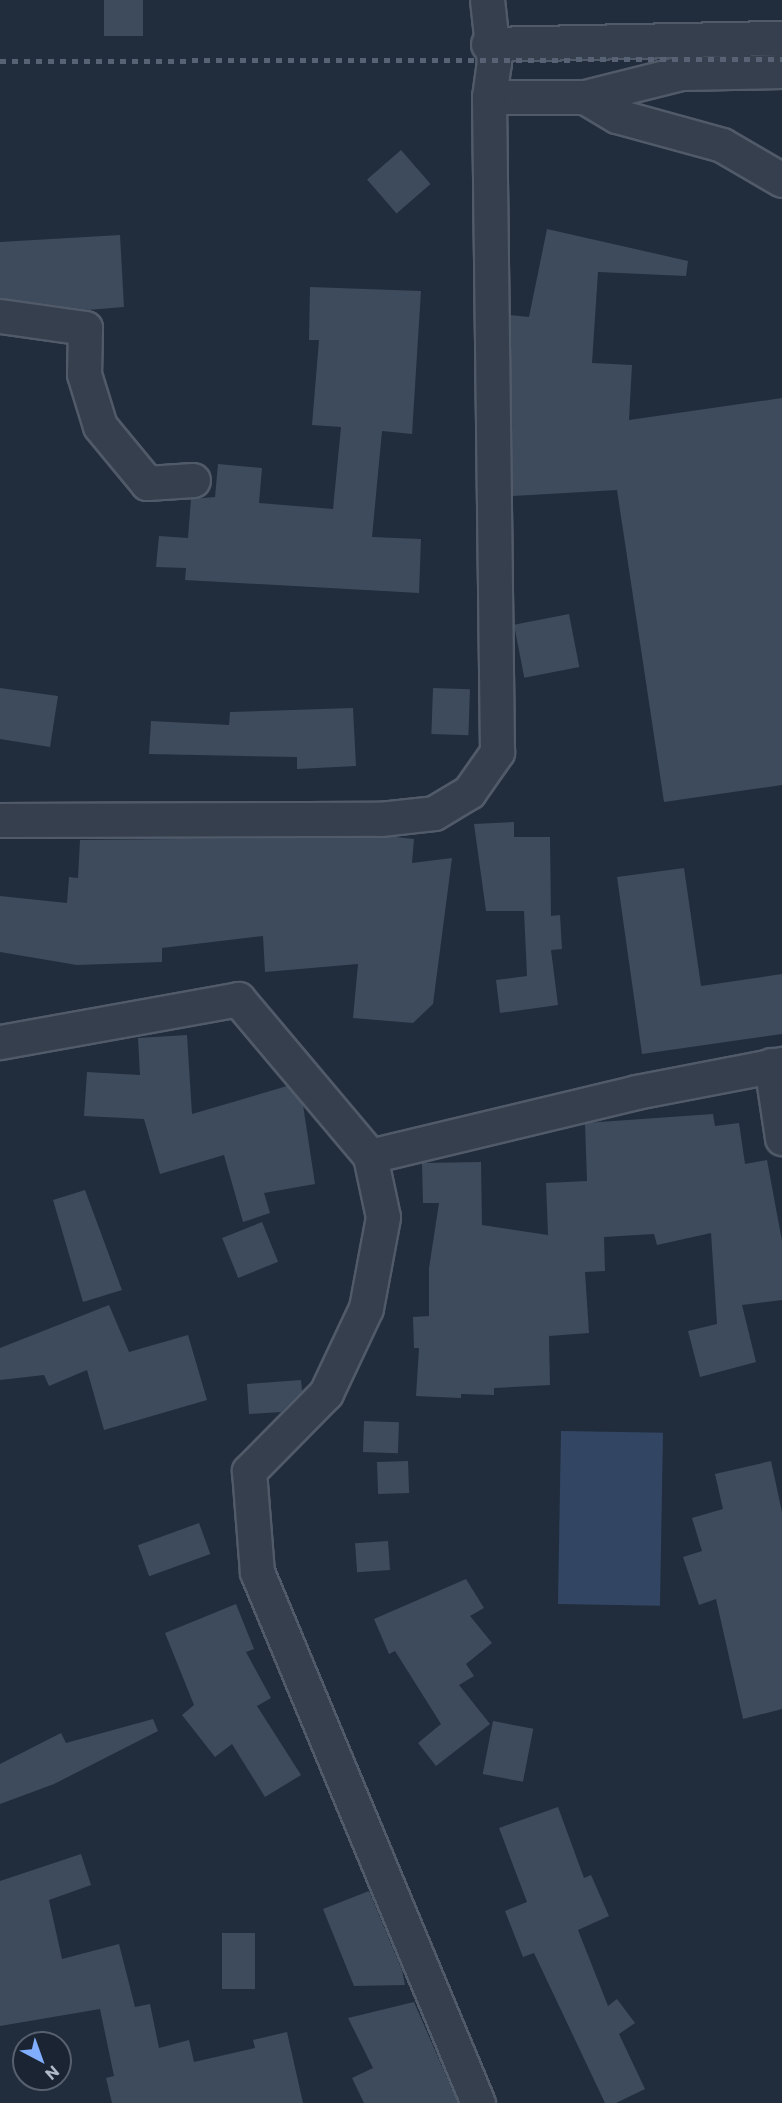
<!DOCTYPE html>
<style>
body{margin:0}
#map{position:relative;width:782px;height:2103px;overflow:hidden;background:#212d3d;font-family:Commissioner,sans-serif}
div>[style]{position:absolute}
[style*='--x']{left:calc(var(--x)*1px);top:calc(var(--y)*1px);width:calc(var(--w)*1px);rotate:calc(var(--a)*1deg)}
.water>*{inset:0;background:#324664;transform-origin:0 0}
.building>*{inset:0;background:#3d4b5d;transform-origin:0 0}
.roads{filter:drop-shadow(2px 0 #515a68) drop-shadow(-2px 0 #515a68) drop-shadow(0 2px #515a68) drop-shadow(0 -2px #515a68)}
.minor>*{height:33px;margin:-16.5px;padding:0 16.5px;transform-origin:16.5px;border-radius:16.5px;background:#353f4d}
.tertiary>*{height:33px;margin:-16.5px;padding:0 16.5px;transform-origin:16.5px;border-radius:16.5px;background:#353f4d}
.rail>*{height:4.5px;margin-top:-2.25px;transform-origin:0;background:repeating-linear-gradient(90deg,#576375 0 6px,transparent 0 12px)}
span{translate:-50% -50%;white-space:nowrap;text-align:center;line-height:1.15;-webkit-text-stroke:6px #1b2432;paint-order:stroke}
.north{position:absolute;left:12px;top:2031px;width:60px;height:60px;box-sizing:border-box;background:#1b2432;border:2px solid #57606e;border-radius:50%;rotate:139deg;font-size:16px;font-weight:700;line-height:24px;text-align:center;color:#b1bac9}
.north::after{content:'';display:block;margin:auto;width:21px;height:27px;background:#81aefe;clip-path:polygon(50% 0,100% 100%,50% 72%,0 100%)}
</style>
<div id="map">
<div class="water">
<div style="left:561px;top:1431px;width:102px;height:173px;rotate:1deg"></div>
</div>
<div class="building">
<div style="left:104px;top:0;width:39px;height:36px"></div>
<div style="left:401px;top:150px;width:45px;height:45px;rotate:49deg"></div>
<div style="clip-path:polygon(547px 229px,688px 261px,686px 276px,598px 272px,592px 363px,632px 365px,629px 420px,782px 398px,782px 785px,664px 802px,617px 490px,513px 496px,510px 315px,529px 317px)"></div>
<div style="clip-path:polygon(120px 235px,124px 307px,88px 310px,0 298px,0 242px)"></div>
<div style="clip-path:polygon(310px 287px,421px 291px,412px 434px,382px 431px,372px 537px,421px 539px,419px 593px,185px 580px,186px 568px,156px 567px,159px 536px,188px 538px,191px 499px,215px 497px,218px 464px,262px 468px,259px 503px,333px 509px,341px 427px,312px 425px,319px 340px,309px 340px)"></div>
<div style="left:569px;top:614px;width:54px;height:56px;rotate:79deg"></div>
<div style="clip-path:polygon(0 688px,58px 696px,50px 747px,0 739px)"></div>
<div style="left:433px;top:688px;width:37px;height:46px;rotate:2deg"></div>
<div style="clip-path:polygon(353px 708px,356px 766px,297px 769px,297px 757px,149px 754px,151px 721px,229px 725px,230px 712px)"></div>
<div style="clip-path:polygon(514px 822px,514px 837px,550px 837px,551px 916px,560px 915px,562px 949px,551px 950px,558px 1005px,500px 1013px,496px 980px,527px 976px,524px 911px,486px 911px,474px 824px)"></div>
<div style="clip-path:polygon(396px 837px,414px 839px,412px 863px,452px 858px,433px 1004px,413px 1023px,353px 1018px,358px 964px,265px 972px,263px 936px,162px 948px,162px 962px,77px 965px,0 952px,0 896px,67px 903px,69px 877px,78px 878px,80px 840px)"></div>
<div style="clip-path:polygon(684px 868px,701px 986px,782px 974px,782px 1034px,642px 1054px,617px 877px)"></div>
<div style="clip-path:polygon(187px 1035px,192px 1114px,287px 1086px,303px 1105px,315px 1184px,264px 1193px,270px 1213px,243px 1222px,224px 1155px,160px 1174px,144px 1119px,84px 1116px,87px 1072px,140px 1075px,138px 1038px)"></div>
<div style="clip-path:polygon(713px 1114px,715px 1126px,739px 1123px,745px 1164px,767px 1160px,782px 1241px,782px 1300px,742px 1305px,756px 1362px,700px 1377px,688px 1331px,717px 1324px,711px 1233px,657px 1245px,654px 1234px,604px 1237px,605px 1271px,585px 1272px,589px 1333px,549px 1336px,550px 1385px,494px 1388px,494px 1395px,461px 1394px,461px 1398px,416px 1396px,419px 1348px,414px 1348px,413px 1317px,429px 1316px,429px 1268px,439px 1203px,423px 1203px,422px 1163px,481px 1162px,482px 1225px,548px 1235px,546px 1183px,587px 1181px,585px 1123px)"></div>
<div style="clip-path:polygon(85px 1190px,122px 1290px,83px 1302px,53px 1200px)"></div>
<div style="left:262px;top:1222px;width:43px;height:43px;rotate:68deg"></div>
<div style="clip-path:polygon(109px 1305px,129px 1352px,188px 1335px,207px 1400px,104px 1430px,87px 1370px,49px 1386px,44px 1375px,0 1380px,0 1348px)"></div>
<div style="clip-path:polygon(301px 1380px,302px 1391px,281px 1412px,249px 1414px,247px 1384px)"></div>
<div style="left:364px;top:1421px;width:35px;height:31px;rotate:2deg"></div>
<div style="left:408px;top:1461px;width:32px;height:31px;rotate:88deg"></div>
<div style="clip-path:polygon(771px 1461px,782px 1512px,782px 1709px,743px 1719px,716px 1599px,699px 1605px,683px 1557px,702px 1551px,692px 1518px,723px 1509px,715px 1474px)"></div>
<div style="left:199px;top:1523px;width:33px;height:65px;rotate:70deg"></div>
<div style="left:388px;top:1541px;width:29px;height:33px;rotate:86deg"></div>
<div style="clip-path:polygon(466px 1579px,484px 1608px,470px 1616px,492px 1643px,466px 1664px,474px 1676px,459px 1685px,490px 1724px,436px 1766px,418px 1743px,441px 1724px,395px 1651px,389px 1654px,374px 1619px)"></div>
<div style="clip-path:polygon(236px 1604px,254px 1649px,246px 1652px,271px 1698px,257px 1706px,301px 1775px,265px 1797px,232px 1744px,215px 1757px,182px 1715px,194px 1705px,165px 1633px)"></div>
<div style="clip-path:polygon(153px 1719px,158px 1731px,54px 1784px,0 1804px,0 1764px,61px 1733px,66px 1743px)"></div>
<div style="left:493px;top:1721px;width:41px;height:54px;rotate:11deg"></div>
<div style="clip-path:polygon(558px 1807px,584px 1878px,591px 1875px,609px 1916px,578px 1930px,608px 2006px,617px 1999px,635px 2023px,619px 2034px,645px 2089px,616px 2103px,605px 2103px,534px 1953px,523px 1957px,505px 1911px,527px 1902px,499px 1828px)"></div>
<div style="clip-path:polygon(81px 1854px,91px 1885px,49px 1900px,62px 1959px,119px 1944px,135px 2007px,150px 2004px,159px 2048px,189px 2040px,194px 2062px,255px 2048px,253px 2040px,287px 2032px,303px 2103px,112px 2103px,106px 2078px,114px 2076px,100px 2009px,0 2026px,0 1881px)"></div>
<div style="clip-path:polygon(369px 1891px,402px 1970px,405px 1985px,354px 1986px,323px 1909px)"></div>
<div style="left:222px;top:1933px;width:33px;height:56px"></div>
<div style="clip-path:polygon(414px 2002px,458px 2103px,364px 2103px,352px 2078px,373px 2068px,348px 2018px)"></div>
</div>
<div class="roads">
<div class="minor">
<div style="--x:488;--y:44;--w:294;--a:-1.2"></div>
<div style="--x:489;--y:97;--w:96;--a:0"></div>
<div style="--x:585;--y:97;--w:99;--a:-14"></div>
<div style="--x:681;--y:73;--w:101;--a:-1.1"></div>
<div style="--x:585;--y:97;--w:37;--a:31"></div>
<div style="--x:617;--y:116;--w:109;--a:15.4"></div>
<div style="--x:722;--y:145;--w:69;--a:30.3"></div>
<div style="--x:0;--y:316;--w:86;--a:8"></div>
<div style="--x:85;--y:328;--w:46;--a:91.2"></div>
<div style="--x:84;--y:374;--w:54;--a:72.9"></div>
<div style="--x:100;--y:426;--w:74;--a:50.5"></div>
<div style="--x:147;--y:483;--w:46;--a:-3.7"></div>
<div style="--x:0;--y:1042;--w:242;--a:-10.2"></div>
<div style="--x:238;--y:999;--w:205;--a:49.9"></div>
<div style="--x:370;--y:1156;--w:62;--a:78"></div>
<div style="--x:383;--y:1217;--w:93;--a:100.6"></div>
<div style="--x:366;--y:1308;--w:94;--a:115.2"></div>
<div style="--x:326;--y:1393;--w:110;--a:134.6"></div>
<div style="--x:249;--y:1471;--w:101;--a:85.5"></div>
<div style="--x:257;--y:1572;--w:575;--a:67.4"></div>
<div style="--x:771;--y:1065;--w:74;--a:81.4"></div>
<div style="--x:370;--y:1156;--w:274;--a:-13.5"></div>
<div style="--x:636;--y:1092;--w:149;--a:-10.9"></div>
</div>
<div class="tertiary">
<div style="--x:0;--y:820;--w:380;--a:-0.2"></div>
<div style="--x:380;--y:819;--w:54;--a:-6.3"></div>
<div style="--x:434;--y:813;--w:41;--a:-31"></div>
<div style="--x:469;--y:792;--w:49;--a:-55"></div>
<div style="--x:497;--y:752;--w:655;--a:-90.7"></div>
<div style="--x:489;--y:97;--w:34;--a:-82"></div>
<div style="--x:494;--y:63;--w:63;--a:-96.3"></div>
</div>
</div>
<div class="rail">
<div style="--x:0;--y:61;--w:782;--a:-0.15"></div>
</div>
<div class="north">N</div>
</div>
